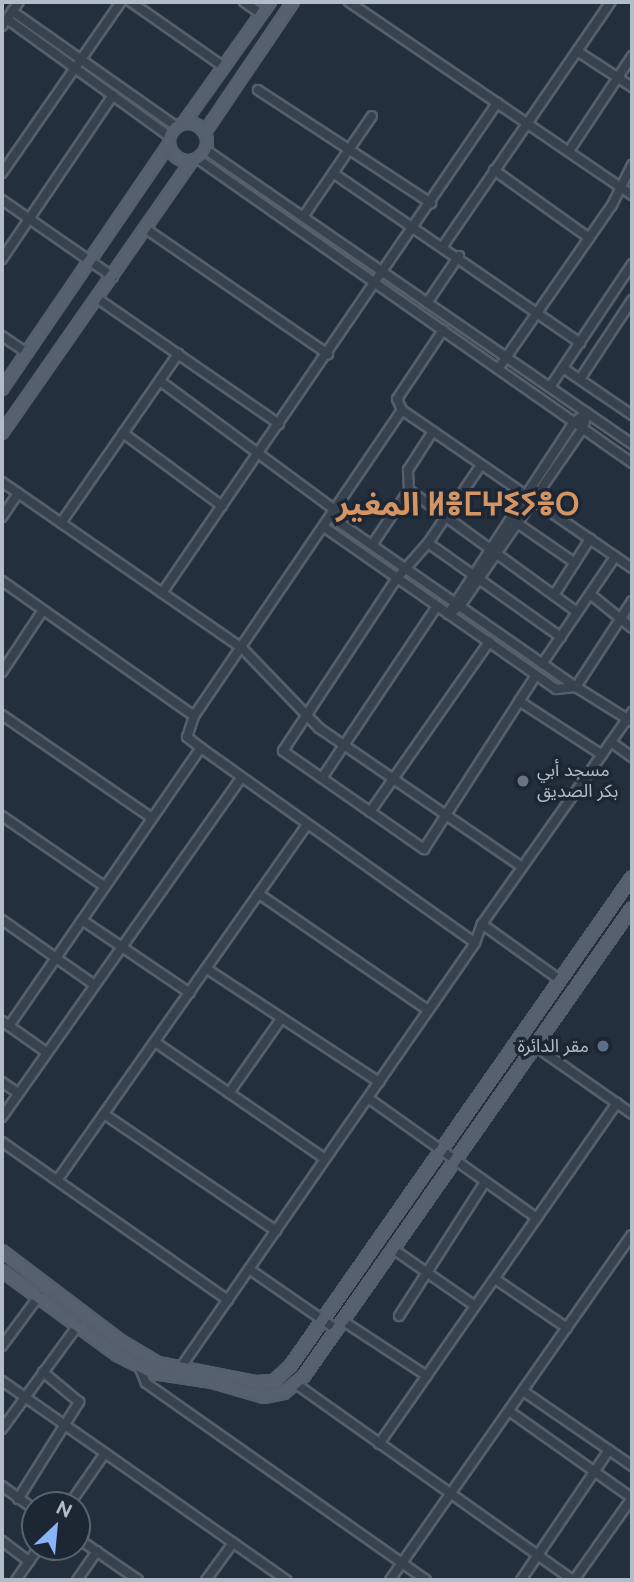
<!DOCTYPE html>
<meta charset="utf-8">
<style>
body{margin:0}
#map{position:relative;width:634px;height:1582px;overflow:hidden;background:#242f3e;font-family:Raleway,"Noto Sans Arabic","Noto Sans Tifinagh",sans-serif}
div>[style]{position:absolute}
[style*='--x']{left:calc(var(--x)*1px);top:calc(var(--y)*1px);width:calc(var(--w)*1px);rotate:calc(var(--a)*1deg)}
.roads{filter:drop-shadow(2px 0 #565f6c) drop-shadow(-2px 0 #565f6c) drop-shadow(0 2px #565f6c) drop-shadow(0 -2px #565f6c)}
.minor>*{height:8px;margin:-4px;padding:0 4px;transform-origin:4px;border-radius:4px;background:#38414e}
.major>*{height:10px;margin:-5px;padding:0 5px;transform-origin:5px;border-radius:5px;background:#56606e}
.major>.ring{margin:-5px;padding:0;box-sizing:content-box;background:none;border:10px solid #56606e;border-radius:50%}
.dots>*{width:19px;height:19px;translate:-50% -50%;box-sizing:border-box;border:4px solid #1d2633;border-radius:50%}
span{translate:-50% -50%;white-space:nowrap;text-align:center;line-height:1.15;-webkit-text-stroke:7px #1d2633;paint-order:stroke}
.poi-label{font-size:18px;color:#b4bcc9}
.left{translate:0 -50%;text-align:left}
.right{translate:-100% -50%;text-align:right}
.town-label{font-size:32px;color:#d59563;font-weight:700}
.frame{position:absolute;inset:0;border:4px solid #b4bcc9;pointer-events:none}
.north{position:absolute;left:21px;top:1491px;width:70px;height:70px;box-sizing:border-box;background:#1d2633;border:2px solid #59626f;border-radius:50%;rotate:26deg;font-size:19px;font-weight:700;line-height:28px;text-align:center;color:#b4bcc9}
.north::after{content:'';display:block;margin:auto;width:24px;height:32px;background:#8ab4f8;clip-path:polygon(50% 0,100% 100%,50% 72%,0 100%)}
</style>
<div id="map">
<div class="roads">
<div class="minor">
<div style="--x:131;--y:2;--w:113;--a:35"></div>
<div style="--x:244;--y:2;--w:21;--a:35"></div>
<div style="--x:349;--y:2;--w:343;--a:34.3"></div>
<div style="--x:12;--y:11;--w:202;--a:35.1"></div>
<div style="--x:7;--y:19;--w:201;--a:35.9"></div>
<div style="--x:2;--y:26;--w:29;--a:-55"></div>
<div style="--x:577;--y:51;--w:66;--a:33.2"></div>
<div style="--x:258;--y:90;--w:207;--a:33.2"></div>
<div style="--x:206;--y:150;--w:518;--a:34.61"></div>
<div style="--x:569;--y:151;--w:114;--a:-56.4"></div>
<div style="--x:198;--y:159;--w:530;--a:35.01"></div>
<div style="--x:494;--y:170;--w:117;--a:35.6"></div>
<div style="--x:2;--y:173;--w:208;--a:-55.2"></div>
<div style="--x:333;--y:173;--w:300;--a:34.5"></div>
<div style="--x:2;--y:200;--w:135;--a:34.7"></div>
<div style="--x:303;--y:217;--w:122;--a:-55.7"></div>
<div style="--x:146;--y:229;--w:221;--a:34.5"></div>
<div style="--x:443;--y:246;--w:296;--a:-55.5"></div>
<div style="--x:2;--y:259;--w:198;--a:-55.9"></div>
<div style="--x:98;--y:299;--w:220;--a:34.6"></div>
<div style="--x:427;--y:303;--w:57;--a:-55.8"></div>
<div style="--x:2;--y:336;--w:30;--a:34"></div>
<div style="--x:563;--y:368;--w:83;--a:34.3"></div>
<div style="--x:498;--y:369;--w:200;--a:-55.2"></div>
<div style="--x:612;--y:205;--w:45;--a:-63.4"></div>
<div style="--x:580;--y:379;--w:95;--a:-56.6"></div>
<div style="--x:160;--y:381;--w:217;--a:36.4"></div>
<div style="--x:550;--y:387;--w:148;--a:-56.3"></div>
<div style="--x:402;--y:410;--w:12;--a:-114"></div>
<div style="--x:397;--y:399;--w:83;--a:-56.3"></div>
<div style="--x:587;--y:413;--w:16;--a:105"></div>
<div style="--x:583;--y:428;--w:216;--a:124.6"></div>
<div style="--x:460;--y:606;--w:14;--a:146"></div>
<div style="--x:448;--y:614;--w:230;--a:-56.7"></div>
<div style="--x:574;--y:422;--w:16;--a:-35"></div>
<div style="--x:123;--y:433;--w:123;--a:36.4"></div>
<div style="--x:481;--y:465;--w:94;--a:124.2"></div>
<div style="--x:428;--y:543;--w:47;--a:131.5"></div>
<div style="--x:397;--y:578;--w:207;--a:123.4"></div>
<div style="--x:283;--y:751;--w:172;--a:34.8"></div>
<div style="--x:424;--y:849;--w:207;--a:-57.2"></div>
<div style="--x:2;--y:482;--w:293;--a:34.7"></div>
<div style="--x:243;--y:649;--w:110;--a:46.1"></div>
<div style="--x:319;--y:728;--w:246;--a:34.4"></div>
<div style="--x:409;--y:490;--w:20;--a:-93"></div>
<div style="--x:408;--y:470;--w:46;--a:-57.3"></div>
<div style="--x:2;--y:517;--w:29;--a:-56"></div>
<div style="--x:61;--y:523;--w:206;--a:-55.3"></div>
<div style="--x:517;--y:523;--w:70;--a:34.6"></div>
<div style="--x:324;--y:527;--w:283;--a:34.9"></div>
<div style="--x:556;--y:689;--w:20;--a:-6"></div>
<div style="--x:576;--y:687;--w:298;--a:-145.2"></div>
<div style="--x:428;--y:543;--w:163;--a:35.3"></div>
<div style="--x:372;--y:545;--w:66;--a:-56.1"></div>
<div style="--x:409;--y:490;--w:208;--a:36"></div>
<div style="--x:2;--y:581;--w:235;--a:35.1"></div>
<div style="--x:194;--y:716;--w:370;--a:-55.8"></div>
<div style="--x:402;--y:410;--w:279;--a:34.5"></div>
<div style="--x:162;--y:593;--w:594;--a:-55.64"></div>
<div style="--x:590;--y:594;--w:54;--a:39"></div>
<div style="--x:554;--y:595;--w:67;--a:-57.3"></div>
<div style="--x:632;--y:601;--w:103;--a:123.1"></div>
<div style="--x:576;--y:687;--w:66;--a:32"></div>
<div style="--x:542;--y:664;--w:130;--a:-55.7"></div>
<div style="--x:2;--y:672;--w:74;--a:-56.5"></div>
<div style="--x:519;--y:701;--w:99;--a:33"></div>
<div style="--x:2;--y:715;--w:182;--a:34.5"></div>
<div style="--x:194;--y:716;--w:22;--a:108"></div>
<div style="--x:187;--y:737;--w:18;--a:38"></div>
<div style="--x:201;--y:748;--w:336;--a:35.4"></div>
<div style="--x:611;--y:742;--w:26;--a:36"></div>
<div style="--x:322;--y:778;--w:207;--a:-56.2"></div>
<div style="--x:370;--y:812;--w:208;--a:-55"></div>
<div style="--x:2;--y:816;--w:124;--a:34.5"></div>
<div style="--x:259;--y:894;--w:205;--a:34.5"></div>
<div style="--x:2;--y:920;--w:111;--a:35.1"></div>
<div style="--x:82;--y:920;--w:130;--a:34.1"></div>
<div style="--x:482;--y:924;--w:96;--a:35.7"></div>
<div style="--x:207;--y:969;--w:206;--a:33.3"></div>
<div style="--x:2;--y:1021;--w:54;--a:35.2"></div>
<div style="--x:9;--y:1026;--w:338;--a:-55.4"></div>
<div style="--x:155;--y:1042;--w:206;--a:34.5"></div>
<div style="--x:535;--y:1046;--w:118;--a:35"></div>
<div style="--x:2;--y:1082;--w:19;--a:35"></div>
<div style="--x:229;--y:1093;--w:90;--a:-54.9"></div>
<div style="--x:368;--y:1098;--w:207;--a:35.4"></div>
<div style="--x:104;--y:1114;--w:208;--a:34.2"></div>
<div style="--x:2;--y:1117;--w:415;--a:-54.8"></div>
<div style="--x:2;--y:1142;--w:276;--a:35"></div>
<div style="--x:58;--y:1179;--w:433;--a:-54.9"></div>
<div style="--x:393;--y:1249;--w:100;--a:34.8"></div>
<div style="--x:249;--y:1269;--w:107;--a:34.7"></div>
<div style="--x:495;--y:1279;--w:87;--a:34.2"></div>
<div style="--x:399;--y:1316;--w:159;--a:-57.3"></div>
<div style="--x:343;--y:1321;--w:100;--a:33.2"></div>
<div style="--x:2;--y:1346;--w:62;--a:-53.5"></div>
<div style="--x:139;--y:1366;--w:18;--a:68"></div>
<div style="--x:146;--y:1383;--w:342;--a:35.1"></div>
<div style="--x:181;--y:1367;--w:516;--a:-55.26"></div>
<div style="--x:475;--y:943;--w:20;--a:-70"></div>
<div style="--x:482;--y:924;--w:260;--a:-54.7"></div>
<div style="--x:2;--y:1381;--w:347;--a:35"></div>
<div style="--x:296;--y:1384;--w:339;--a:35.3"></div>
<div style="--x:523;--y:1391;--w:132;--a:34.5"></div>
<div style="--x:509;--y:1411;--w:151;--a:35.3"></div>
<div style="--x:2;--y:1429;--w:129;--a:-53.8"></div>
<div style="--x:379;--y:1444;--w:416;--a:-55.1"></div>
<div style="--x:2;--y:1486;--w:41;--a:36"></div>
<div style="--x:18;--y:1499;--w:115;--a:-57.8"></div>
<div style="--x:79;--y:1402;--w:47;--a:-140.2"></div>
<div style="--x:69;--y:1505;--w:63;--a:-55.3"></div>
<div style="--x:77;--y:1538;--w:74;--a:34.5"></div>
<div style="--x:2;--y:1541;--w:34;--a:37"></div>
<div style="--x:16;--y:1580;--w:40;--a:-55.1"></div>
<div style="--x:77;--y:1580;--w:35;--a:-55"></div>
<div style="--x:206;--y:1580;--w:46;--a:-53.9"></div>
<div style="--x:390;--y:1580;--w:421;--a:-55"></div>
<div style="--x:521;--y:1580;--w:157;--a:-55.9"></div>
<div style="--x:574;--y:1580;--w:100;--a:-54.7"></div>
</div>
<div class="major">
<div class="ring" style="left:169px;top:123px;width:28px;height:28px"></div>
<div style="--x:183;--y:124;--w:150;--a:-54.5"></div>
<div style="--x:205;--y:132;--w:157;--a:-55.9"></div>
<div style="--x:2;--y:389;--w:297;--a:-55.7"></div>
<div style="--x:2;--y:433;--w:332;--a:-55.1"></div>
<div style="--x:2;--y:1251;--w:149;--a:37.1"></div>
<div style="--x:121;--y:1341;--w:43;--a:30.7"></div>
<div style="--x:158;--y:1363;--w:100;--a:11"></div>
<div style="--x:256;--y:1382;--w:18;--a:-3"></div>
<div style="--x:274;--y:1381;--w:23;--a:-43"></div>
<div style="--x:291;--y:1365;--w:595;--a:-55.06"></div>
<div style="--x:2;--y:1271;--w:142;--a:36.1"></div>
<div style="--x:117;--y:1355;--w:40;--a:26.6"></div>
<div style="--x:153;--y:1373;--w:60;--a:8.7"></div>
<div style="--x:212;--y:1382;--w:54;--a:16.1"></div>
<div style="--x:264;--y:1397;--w:20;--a:-11"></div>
<div style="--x:284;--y:1393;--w:26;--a:-40"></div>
<div style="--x:304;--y:1376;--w:571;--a:-54.98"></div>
</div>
</div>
<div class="dots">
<div style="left:523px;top:781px;background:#6b7280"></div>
<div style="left:603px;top:1046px;background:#5c6f8a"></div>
</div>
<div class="poi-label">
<span class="left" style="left:537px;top:781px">مسجد أبي<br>بكر الصديق</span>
<span class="right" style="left:589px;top:1046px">مقر الدائرة</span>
</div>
<div class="town-label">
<span style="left:458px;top:504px">المغير ⵍⴻⵎⵖⵉⵢⴻⵔ</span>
</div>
<div class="frame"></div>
<div class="north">N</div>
</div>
